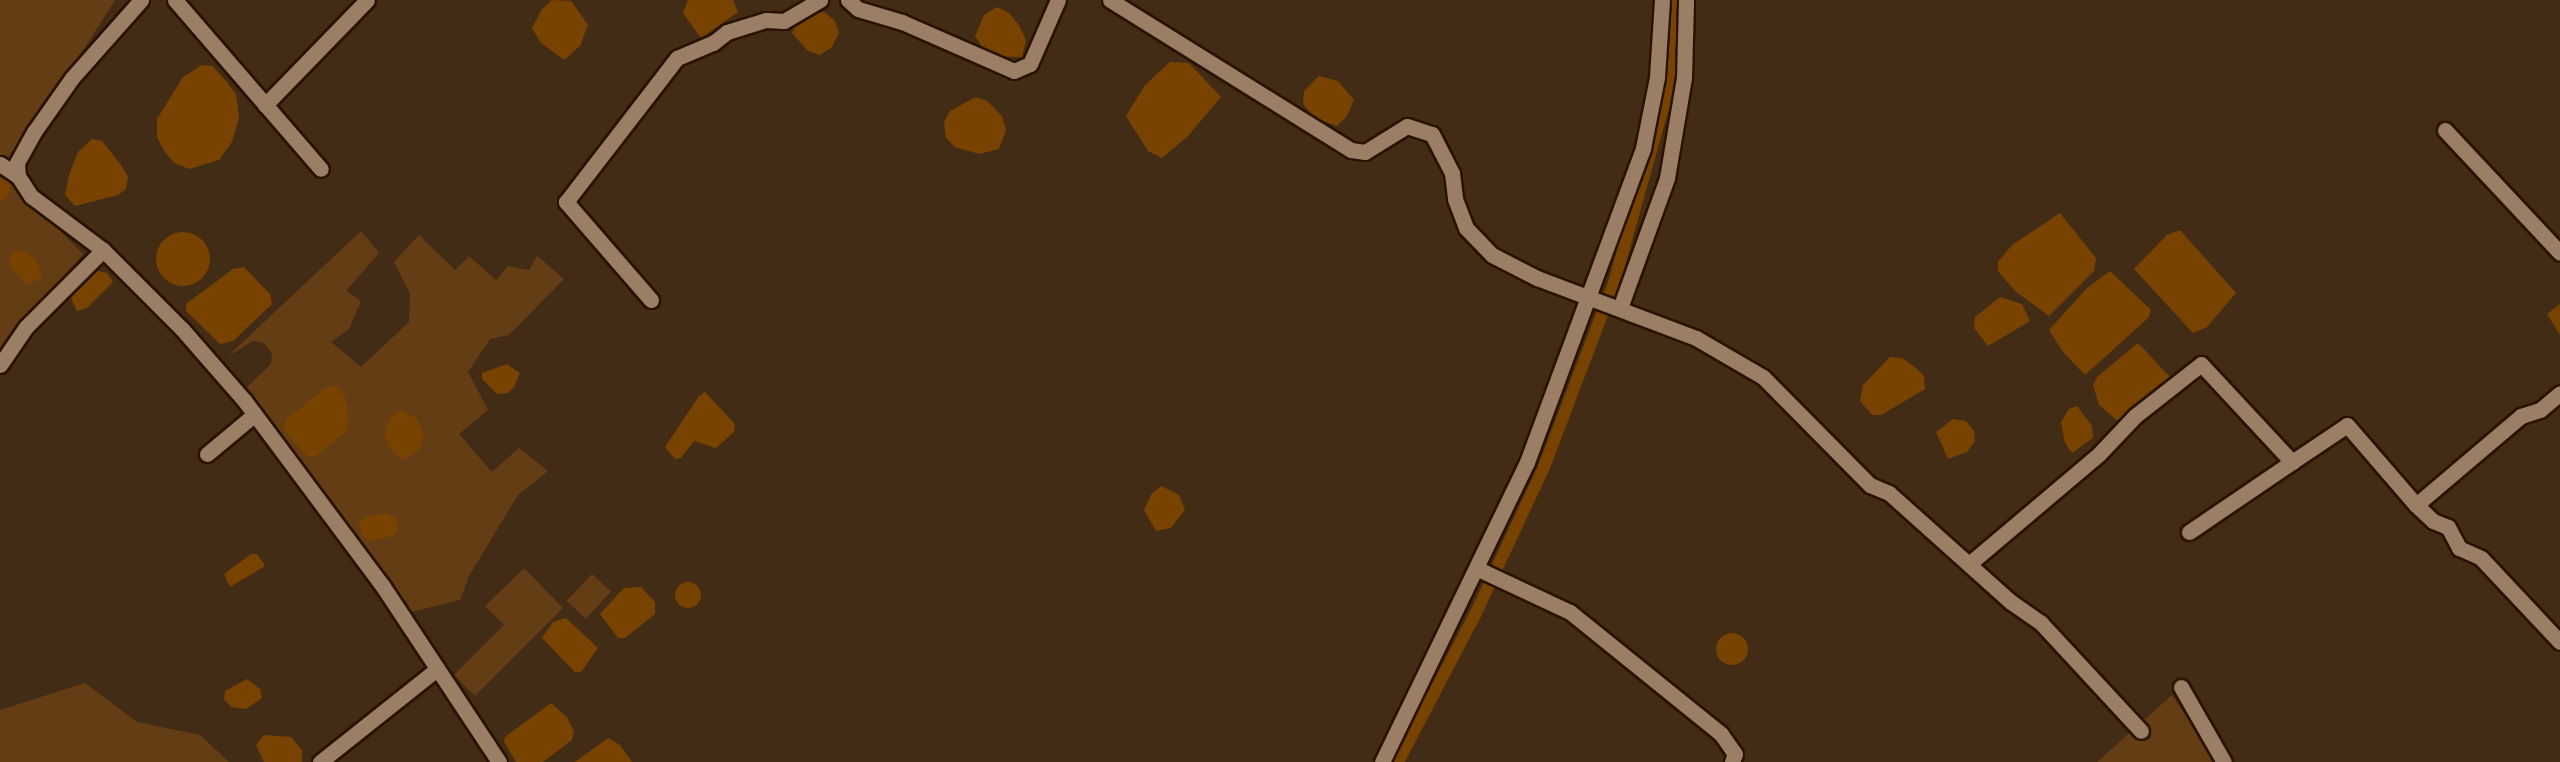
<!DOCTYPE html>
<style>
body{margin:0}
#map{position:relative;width:2560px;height:762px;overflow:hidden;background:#432c15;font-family:Roboto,sans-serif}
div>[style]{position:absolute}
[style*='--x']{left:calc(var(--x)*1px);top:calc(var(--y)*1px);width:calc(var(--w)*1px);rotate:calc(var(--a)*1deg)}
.green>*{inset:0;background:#643d14;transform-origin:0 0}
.water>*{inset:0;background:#784300}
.round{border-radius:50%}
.canal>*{height:12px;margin:-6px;padding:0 6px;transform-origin:6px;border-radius:6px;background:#784300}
.roads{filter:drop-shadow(2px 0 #291300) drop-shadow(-2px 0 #291300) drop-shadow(0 2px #291300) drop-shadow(0 -2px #291300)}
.minor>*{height:15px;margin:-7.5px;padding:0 7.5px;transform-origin:7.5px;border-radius:7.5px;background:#9a7e66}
span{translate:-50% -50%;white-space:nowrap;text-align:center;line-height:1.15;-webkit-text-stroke:4.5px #432c15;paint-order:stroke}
</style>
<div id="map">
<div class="green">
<div style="clip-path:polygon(0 0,115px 0,13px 160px,18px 188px,83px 254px,30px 317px,0 361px)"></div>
<div style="clip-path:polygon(361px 231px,379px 253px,346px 291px,361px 301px,349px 329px,331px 342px,361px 367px,409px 322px,410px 294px,394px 262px,419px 235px,455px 270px,469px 256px,496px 280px,508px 266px,529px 270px,537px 256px,564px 279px,509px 335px,490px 339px,468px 372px,488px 410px,459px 434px,492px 472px,519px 448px,548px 471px,518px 495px,469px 576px,460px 600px,411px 612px,401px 607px,243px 391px,271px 364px,272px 353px,264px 343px,253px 341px,228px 356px)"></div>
<div style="clip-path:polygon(524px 568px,563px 608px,475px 696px,454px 675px,504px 625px,485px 606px)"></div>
<div style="left:592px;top:574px;width:26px;height:37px;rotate:43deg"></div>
<div style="clip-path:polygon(85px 683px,137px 722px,200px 735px,229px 762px,0 762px,0 710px)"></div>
<div style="clip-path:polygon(2172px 695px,2217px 762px,2097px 762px)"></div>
</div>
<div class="water">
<div style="clip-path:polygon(552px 0,571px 1px,588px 25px,580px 46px,564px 60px,541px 43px,532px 28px,542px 9px)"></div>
<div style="clip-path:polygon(688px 0,733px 0,738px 12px,701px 38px,683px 13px)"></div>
<div style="clip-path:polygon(997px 7px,1009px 13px,1019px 25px,1026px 40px,1022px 57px,988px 56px,975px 36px,984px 15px)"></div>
<div style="clip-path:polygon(824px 12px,835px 21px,839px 33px,832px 47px,820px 55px,808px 51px,792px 33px,795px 26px,814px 13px)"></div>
<div style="clip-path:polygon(1170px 62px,1189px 63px,1221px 97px,1187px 137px,1162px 158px,1148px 151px,1126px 116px,1145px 85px)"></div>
<div style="clip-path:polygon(202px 65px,212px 66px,227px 82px,236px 95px,239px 118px,232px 142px,219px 160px,189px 169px,174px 163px,163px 149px,157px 137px,157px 119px,183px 77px)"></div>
<div style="clip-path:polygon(1319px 76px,1338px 81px,1354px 100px,1347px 116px,1337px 126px,1315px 118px,1303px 104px,1304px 91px)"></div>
<div style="clip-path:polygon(976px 97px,987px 101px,1002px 116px,1006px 130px,999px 149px,979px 154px,955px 147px,946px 138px,944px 122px,950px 111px)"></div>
<div style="clip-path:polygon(92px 139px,102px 141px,121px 165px,128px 177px,126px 189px,118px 195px,75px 206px,65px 195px,69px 175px,78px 152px)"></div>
<div style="clip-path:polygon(0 172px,8px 174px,10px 186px,8px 195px,0 203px)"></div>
<div style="clip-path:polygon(2060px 213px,2096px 258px,2094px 271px,2049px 316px,2015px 291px,1998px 271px,1998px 262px,2012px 245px)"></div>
<div style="clip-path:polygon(2180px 230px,2236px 293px,2207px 327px,2193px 333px,2134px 269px,2167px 235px)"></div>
<div class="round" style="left:156px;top:232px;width:54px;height:54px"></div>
<div style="clip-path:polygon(12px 250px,26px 252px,37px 262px,42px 278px,27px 285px,9px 266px)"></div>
<div style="clip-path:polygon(244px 267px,270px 294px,272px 304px,233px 341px,220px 344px,186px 311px,186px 304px,233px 269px)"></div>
<div style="clip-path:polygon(93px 270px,107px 273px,113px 282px,87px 308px,77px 311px,71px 298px,74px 290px)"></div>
<div style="clip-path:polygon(2110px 271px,2151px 310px,2148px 318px,2085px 375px,2063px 352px,2049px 330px,2087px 288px)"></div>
<div style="clip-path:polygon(2000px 297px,2022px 304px,2030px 321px,1988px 346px,1974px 328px,1975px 317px)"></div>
<div style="clip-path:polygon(2560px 304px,2560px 335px,2547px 314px)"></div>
<div style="clip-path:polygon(2138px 343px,2170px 377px,2118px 421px,2099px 405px,2093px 385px,2098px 376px)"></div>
<div style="clip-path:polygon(1890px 357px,1902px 358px,1916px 368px,1924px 376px,1925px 389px,1881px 415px,1872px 415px,1860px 401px,1863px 385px)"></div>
<div style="clip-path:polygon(507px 364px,520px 373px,514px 387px,508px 393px,497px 394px,482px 379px,482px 373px)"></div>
<div style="clip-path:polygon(337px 385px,345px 396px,349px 419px,346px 432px,316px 456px,306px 456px,284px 429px,286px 419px,325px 388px)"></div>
<div style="clip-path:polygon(705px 392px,735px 424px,734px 432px,716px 448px,694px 441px,681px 458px,675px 459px,665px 447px,699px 396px)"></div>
<div style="clip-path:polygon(2077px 406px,2092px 426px,2093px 438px,2072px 453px,2065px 443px,2061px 422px,2069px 409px)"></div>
<div style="clip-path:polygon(401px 409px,417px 419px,424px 434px,419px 450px,402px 460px,390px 448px,384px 433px,391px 417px)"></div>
<div style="clip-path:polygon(1953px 419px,1966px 421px,1974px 431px,1975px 441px,1967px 452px,1948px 459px,1936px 432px)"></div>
<div style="clip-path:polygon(1162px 486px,1179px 495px,1185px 510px,1171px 528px,1156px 531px,1144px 510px,1152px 493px)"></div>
<div style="clip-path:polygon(386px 513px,396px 518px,398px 529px,393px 536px,371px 541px,364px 537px,358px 523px,365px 517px)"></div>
<div style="clip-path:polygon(251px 554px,257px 554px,265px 566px,230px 587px,224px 574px)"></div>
<div class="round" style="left:675px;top:582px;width:26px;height:26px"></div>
<div style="clip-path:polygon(641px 587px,655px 602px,655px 614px,625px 638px,618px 638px,600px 614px,624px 588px)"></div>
<div style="clip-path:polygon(566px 618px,598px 648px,581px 672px,575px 672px,542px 638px,553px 622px)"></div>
<div class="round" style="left:1716px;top:633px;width:32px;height:32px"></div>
<div style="clip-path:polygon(247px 679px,260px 689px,262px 698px,246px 709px,231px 707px,224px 699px,225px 691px)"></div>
<div style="clip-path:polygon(551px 703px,567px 717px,574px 732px,572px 740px,543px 762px,516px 762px,504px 742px,505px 737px)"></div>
<div style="clip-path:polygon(264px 735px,291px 737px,302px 750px,302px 762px,264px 762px,256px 745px)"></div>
<div style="clip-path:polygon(608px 738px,620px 745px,632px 762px,575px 762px)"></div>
</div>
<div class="canal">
<div style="--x:1398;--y:762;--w:166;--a:-62.4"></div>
<div style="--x:1475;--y:615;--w:163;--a:-65"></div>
<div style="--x:1544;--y:467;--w:197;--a:-69.2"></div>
<div style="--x:1614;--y:283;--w:200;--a:-74.4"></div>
<div style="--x:1668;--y:90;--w:90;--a:-84.9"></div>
</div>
<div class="roads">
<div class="minor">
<div style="--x:141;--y:0;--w:104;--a:131.5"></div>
<div style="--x:72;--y:78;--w:66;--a:125.1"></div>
<div style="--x:34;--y:132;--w:35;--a:119"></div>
<div style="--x:17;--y:163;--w:13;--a:86"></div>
<div style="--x:18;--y:176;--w:24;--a:57"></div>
<div style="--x:31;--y:196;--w:90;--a:36.9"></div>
<div style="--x:103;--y:250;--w:112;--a:45"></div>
<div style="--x:182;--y:329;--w:94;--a:48.9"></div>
<div style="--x:244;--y:400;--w:231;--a:53.3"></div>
<div style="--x:382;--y:585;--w:212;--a:56.5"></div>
<div style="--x:175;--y:0;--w:223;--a:49.2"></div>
<div style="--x:848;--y:0;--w:13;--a:42"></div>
<div style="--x:858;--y:9;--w:46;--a:16.5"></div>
<div style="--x:902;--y:22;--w:122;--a:23.6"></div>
<div style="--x:1014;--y:71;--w:17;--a:-24"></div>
<div style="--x:1030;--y:64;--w:70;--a:-66.4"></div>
<div style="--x:1110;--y:0;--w:284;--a:31.9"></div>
<div style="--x:1351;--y:150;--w:14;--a:8"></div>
<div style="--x:1365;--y:152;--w:49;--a:-31.8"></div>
<div style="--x:1407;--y:126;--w:26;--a:18"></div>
<div style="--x:1432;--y:134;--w:44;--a:62.9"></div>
<div style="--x:1452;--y:173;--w:26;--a:83"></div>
<div style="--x:1455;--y:199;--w:31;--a:69"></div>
<div style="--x:1466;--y:228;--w:37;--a:46"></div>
<div style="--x:1492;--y:255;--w:51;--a:27.1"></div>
<div style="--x:1537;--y:278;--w:170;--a:20.7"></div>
<div style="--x:1696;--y:338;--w:78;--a:30.2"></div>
<div style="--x:1763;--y:377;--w:152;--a:45.3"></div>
<div style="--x:1870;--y:485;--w:21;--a:23"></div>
<div style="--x:1889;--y:493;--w:164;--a:41.8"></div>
<div style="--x:2011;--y:602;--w:37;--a:35"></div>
<div style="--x:2041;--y:623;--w:147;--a:47.2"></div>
<div style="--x:265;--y:105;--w:146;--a:-45.8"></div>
<div style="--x:2445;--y:130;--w:168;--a:46.9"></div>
<div style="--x:0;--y:164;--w:22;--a:34"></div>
<div style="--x:651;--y:300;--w:130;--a:-130.9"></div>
<div style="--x:566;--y:202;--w:182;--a:-52.4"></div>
<div style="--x:677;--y:58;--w:39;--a:-23"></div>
<div style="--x:713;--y:43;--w:18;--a:-38"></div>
<div style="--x:727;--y:32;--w:41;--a:-17.1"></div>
<div style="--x:766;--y:20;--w:18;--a:3"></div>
<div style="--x:784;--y:21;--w:42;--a:-30.3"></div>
<div style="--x:1620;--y:308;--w:138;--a:-70.1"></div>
<div style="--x:1667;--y:178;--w:101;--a:-80.4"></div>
<div style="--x:1684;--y:78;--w:78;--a:-88.5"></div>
<div style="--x:0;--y:365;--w:46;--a:-55.6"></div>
<div style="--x:26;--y:327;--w:109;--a:-45"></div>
<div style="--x:207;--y:454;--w:62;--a:-39.8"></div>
<div style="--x:2416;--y:505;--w:23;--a:43"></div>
<div style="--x:2433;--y:521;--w:16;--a:22"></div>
<div style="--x:2448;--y:527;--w:24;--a:62"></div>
<div style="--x:2459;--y:548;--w:24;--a:24"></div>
<div style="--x:2481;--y:558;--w:115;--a:46.8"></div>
<div style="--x:2189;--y:532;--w:125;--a:-34.2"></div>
<div style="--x:1969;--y:564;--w:170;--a:-40.2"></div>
<div style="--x:2099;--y:454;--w:52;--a:-46.5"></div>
<div style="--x:2135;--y:416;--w:84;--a:-38.2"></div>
<div style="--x:2201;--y:364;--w:134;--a:47.1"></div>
<div style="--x:2292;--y:462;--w:66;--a:-33.9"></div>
<div style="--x:2347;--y:425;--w:106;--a:49.2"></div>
<div style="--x:2416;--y:505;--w:138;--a:-40.3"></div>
<div style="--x:2521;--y:416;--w:20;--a:-18"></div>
<div style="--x:2540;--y:410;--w:26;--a:-40"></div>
<div style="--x:1478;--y:569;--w:102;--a:25.1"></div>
<div style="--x:1570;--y:612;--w:194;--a:38.9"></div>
<div style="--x:1721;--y:734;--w:24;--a:55"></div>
<div style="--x:1735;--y:754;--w:9;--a:111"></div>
<div style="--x:2181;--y:687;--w:86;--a:60.2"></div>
<div style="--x:320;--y:762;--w:149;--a:-38.5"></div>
<div style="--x:1382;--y:762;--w:333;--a:-64.2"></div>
<div style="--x:1527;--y:462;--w:335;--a:-69.7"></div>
<div style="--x:1643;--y:148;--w:72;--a:-78.8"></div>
<div style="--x:1657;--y:77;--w:77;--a:-86.3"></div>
</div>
</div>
</div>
